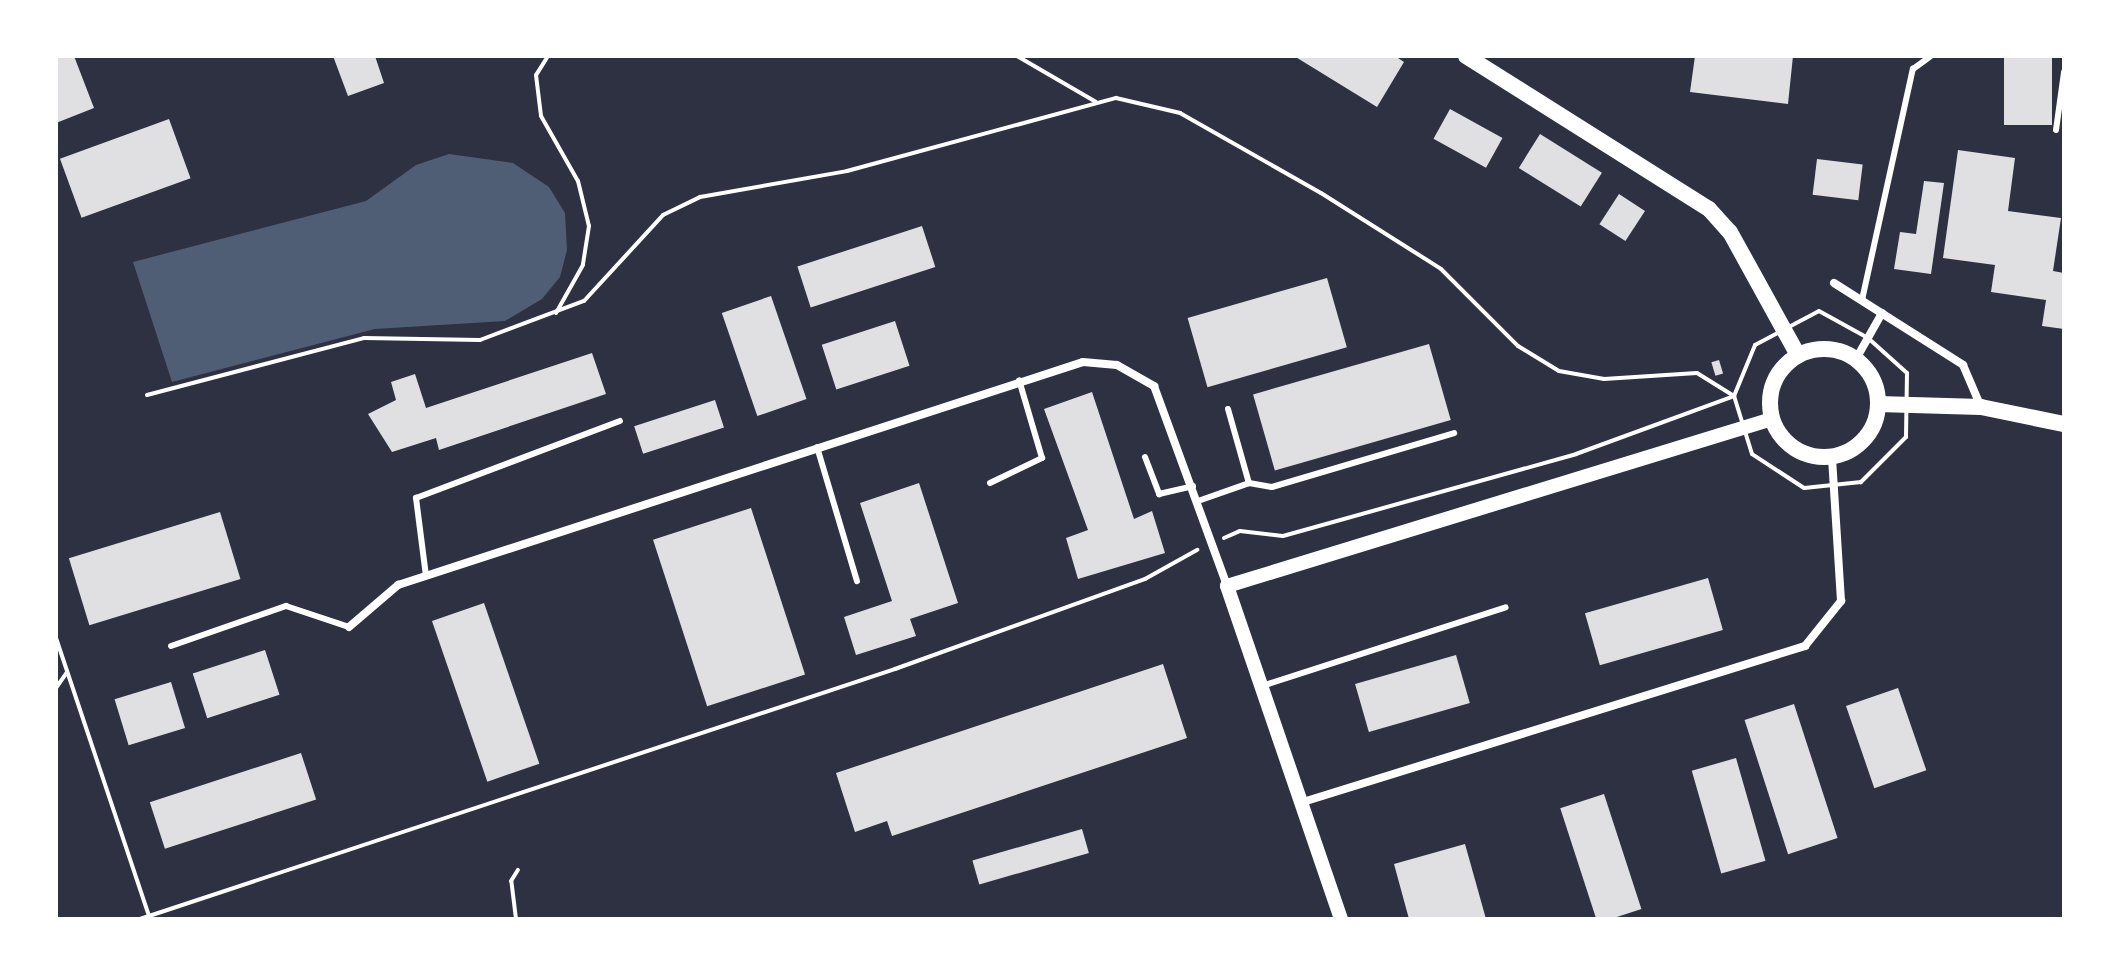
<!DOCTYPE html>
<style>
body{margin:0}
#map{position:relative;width:2120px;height:975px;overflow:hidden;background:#2d3142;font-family:Inter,sans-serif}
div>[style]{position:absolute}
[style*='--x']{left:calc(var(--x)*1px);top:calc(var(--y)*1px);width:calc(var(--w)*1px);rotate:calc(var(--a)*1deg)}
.water>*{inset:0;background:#4f5d75}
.building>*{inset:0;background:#e0e0e3;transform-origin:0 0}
.path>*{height:4px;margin:-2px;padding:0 2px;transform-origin:2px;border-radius:2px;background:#fff}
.service>*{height:6px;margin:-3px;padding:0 3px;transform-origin:3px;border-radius:3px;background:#fff}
.minor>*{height:8px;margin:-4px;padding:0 4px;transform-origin:4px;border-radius:4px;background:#fff}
.tertiary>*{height:14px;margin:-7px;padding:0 7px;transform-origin:7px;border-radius:7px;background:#fff}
.secondary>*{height:16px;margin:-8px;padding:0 8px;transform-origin:8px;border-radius:8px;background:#fff}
.secondary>.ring{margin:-8px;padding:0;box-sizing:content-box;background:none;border:16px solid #fff;border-radius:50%}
span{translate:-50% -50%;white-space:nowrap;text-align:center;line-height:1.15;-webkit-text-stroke:6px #fff;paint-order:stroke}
.frame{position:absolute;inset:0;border:58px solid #fff;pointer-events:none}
</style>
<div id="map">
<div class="water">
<div style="clip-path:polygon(449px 154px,513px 163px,549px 187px,565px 213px,567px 250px,560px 277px,542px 299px,505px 321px,375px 329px,172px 382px,133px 262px,366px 201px,416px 165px)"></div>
</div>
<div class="building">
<div style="clip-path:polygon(74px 56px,94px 108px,56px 123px,56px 58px)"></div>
<div style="clip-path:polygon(333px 56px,375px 56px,384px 83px,348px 96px)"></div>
<div style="clip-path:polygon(1294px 56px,1395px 56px,1404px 62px,1377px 107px)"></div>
<div style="clip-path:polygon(1695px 56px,1793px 56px,1788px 104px,1690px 92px)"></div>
<div style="left:2004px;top:56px;width:48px;height:69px"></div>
<div style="left:1450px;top:109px;width:60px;height:34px;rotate:29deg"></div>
<div style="left:169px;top:119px;width:63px;height:116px;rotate:70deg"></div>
<div style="left:1540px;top:134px;width:73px;height:40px;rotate:32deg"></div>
<div style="clip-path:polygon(1958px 150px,2015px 158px,2008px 211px,2061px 218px,2053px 271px,2064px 273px,2064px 329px,2042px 326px,2046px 300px,1991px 292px,1995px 265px,1943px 258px)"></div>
<div style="left:1817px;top:159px;width:46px;height:36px;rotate:7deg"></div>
<div style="clip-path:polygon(1924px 181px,1944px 183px,1931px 274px,1894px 269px,1900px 232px,1916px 234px)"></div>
<div style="left:1619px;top:194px;width:31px;height:36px;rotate:33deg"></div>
<div style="left:922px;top:226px;width:43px;height:131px;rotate:72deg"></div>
<div style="left:1327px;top:278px;width:72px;height:145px;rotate:74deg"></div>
<div style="left:771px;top:296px;width:109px;height:52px;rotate:71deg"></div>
<div style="left:895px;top:321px;width:47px;height:77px;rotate:72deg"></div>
<div style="left:1429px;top:344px;width:79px;height:183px;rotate:74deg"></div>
<div style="clip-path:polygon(592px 353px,606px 394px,439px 450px,436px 438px,392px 452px,368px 414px,396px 400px,391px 382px,415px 374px,426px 408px)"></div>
<div style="left:1719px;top:360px;width:14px;height:8px;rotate:73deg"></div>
<div style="clip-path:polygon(1092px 392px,1134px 519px,1152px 511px,1165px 553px,1078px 579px,1066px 538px,1088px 530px,1044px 409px)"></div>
<div style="left:715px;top:400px;width:29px;height:85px;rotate:72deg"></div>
<div style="clip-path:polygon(919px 483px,958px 603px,910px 619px,916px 636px,856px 655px,844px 617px,892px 601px,860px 503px)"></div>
<div style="left:751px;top:508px;width:175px;height:103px;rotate:72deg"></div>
<div style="left:220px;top:512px;width:70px;height:158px;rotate:73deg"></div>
<div style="left:1708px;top:578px;width:54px;height:128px;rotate:74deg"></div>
<div style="left:484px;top:603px;width:170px;height:55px;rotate:71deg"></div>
<div style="left:265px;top:650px;width:47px;height:76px;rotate:72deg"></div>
<div style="left:1456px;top:655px;width:50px;height:105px;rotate:74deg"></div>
<div style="clip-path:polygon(1163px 664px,1187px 738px,892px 836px,887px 821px,855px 832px,836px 773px)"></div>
<div style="left:171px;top:682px;width:48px;height:59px;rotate:73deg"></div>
<div style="left:1898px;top:688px;width:87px;height:55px;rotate:71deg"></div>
<div style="left:1794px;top:704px;width:141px;height:52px;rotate:72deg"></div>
<div style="left:301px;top:753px;width:49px;height:159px;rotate:72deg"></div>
<div style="left:1736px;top:758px;width:107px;height:46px;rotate:74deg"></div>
<div style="left:1604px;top:794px;width:121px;height:46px;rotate:72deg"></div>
<div style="left:1082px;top:829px;width:25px;height:114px;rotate:74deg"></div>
<div style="clip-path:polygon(1465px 844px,1486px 919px,1409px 919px,1394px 864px)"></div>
</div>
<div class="path">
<div style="--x:548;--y:56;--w:22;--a:122"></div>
<div style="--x:536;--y:75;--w:41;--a:83"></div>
<div style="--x:541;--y:116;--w:75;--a:60.4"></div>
<div style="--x:578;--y:181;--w:46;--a:76.3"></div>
<div style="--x:589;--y:226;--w:39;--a:99"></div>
<div style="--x:583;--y:265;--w:55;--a:119.4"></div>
<div style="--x:1017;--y:56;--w:91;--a:30.2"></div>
<div style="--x:1819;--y:311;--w:56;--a:28.9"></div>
<div style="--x:1868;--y:338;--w:52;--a:41.9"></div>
<div style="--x:1907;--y:373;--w:64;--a:90.9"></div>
<div style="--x:1906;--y:437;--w:64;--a:135"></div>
<div style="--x:1861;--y:482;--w:57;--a:174"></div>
<div style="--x:1804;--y:488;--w:62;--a:-146.8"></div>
<div style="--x:1752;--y:454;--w:61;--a:-107.2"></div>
<div style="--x:1734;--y:396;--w:55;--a:-67.6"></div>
<div style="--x:1755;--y:345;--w:72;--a:-28"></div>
<div style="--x:147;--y:395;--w:224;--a:-14.7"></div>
<div style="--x:364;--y:338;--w:116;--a:1"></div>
<div style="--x:480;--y:340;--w:111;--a:-20.6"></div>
<div style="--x:584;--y:301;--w:117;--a:-47.4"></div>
<div style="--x:663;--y:215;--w:41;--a:-25.9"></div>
<div style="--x:700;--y:197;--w:149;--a:-10"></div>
<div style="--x:847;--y:171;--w:279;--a:-15.2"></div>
<div style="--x:1116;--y:98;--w:66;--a:13.2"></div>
<div style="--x:1180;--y:113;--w:162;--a:29.6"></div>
<div style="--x:1321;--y:193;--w:142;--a:32.3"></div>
<div style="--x:1441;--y:269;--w:109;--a:45"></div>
<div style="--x:1518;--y:346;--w:48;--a:31.4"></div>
<div style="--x:1559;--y:371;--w:46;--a:10.1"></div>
<div style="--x:1604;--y:379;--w:93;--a:-3.7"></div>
<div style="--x:1697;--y:373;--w:44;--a:31.9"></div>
<div style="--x:1224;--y:538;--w:17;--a:-24"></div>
<div style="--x:1240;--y:531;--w:43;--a:6.6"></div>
<div style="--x:1283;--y:536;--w:304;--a:-15.6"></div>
<div style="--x:1576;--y:454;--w:166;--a:-20.1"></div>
<div style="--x:56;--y:638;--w:293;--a:71.5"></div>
<div style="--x:56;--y:688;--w:19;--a:-55"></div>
<div style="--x:140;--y:919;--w:795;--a:-18.32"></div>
<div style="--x:895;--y:669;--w:266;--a:-19.8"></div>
<div style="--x:1145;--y:579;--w:60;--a:-29.1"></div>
<div style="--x:516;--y:919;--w:38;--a:-97"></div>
<div style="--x:511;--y:881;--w:13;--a:-58"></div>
</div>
<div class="service">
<div style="--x:2056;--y:130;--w:59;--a:-82.1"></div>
<div style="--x:1862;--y:300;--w:237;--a:-77.6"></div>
<div style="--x:1913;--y:69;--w:22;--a:-36"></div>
<div style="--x:1228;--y:409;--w:77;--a:74.2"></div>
<div style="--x:817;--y:447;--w:140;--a:73.4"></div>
<div style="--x:1145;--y:457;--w:40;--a:69"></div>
<div style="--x:1159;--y:494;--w:35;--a:-13"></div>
<div style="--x:990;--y:483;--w:58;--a:-25.7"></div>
<div style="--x:1042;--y:458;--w:81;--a:-106.4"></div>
<div style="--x:1198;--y:501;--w:54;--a:-19.4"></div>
<div style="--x:1249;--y:483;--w:23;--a:10"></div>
<div style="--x:1272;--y:487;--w:190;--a:-16.5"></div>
<div style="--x:426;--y:576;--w:79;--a:-97.3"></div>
<div style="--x:416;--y:498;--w:218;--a:-20.7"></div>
<div style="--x:171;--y:646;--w:122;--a:-19.2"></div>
<div style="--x:286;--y:606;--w:66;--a:18.4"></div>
<div style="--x:1262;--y:686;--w:256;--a:-17.9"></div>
</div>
<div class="minor">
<div style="--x:1834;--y:283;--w:153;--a:32.4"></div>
<div style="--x:1963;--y:365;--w:46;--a:66.8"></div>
<div style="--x:1856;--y:359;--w:53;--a:-60.5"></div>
<div style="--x:349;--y:627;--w:65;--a:-40.6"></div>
<div style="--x:398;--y:585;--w:720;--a:-18.03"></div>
<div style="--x:1083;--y:362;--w:34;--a:5"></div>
<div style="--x:1117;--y:365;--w:43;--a:29.6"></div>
<div style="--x:1154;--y:386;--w:213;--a:69.9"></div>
<div style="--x:1303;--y:802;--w:526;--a:-17.26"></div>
<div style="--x:1805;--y:646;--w:58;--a:-51.3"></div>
<div style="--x:1841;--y:601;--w:145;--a:-93.6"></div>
</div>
<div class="tertiary">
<div style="--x:1341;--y:919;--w:352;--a:-108.9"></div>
<div style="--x:1227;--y:586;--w:570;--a:-17.04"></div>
</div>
<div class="secondary">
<div style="--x:1466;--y:56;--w:287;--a:32.2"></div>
<div style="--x:1709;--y:209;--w:31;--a:48"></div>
<div style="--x:1730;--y:232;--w:141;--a:61.1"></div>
<div class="ring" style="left:1770px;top:349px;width:92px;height:92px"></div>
<div style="--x:1878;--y:404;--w:103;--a:1.7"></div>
<div style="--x:1981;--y:407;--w:85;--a:11.6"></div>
</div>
<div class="frame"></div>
</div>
